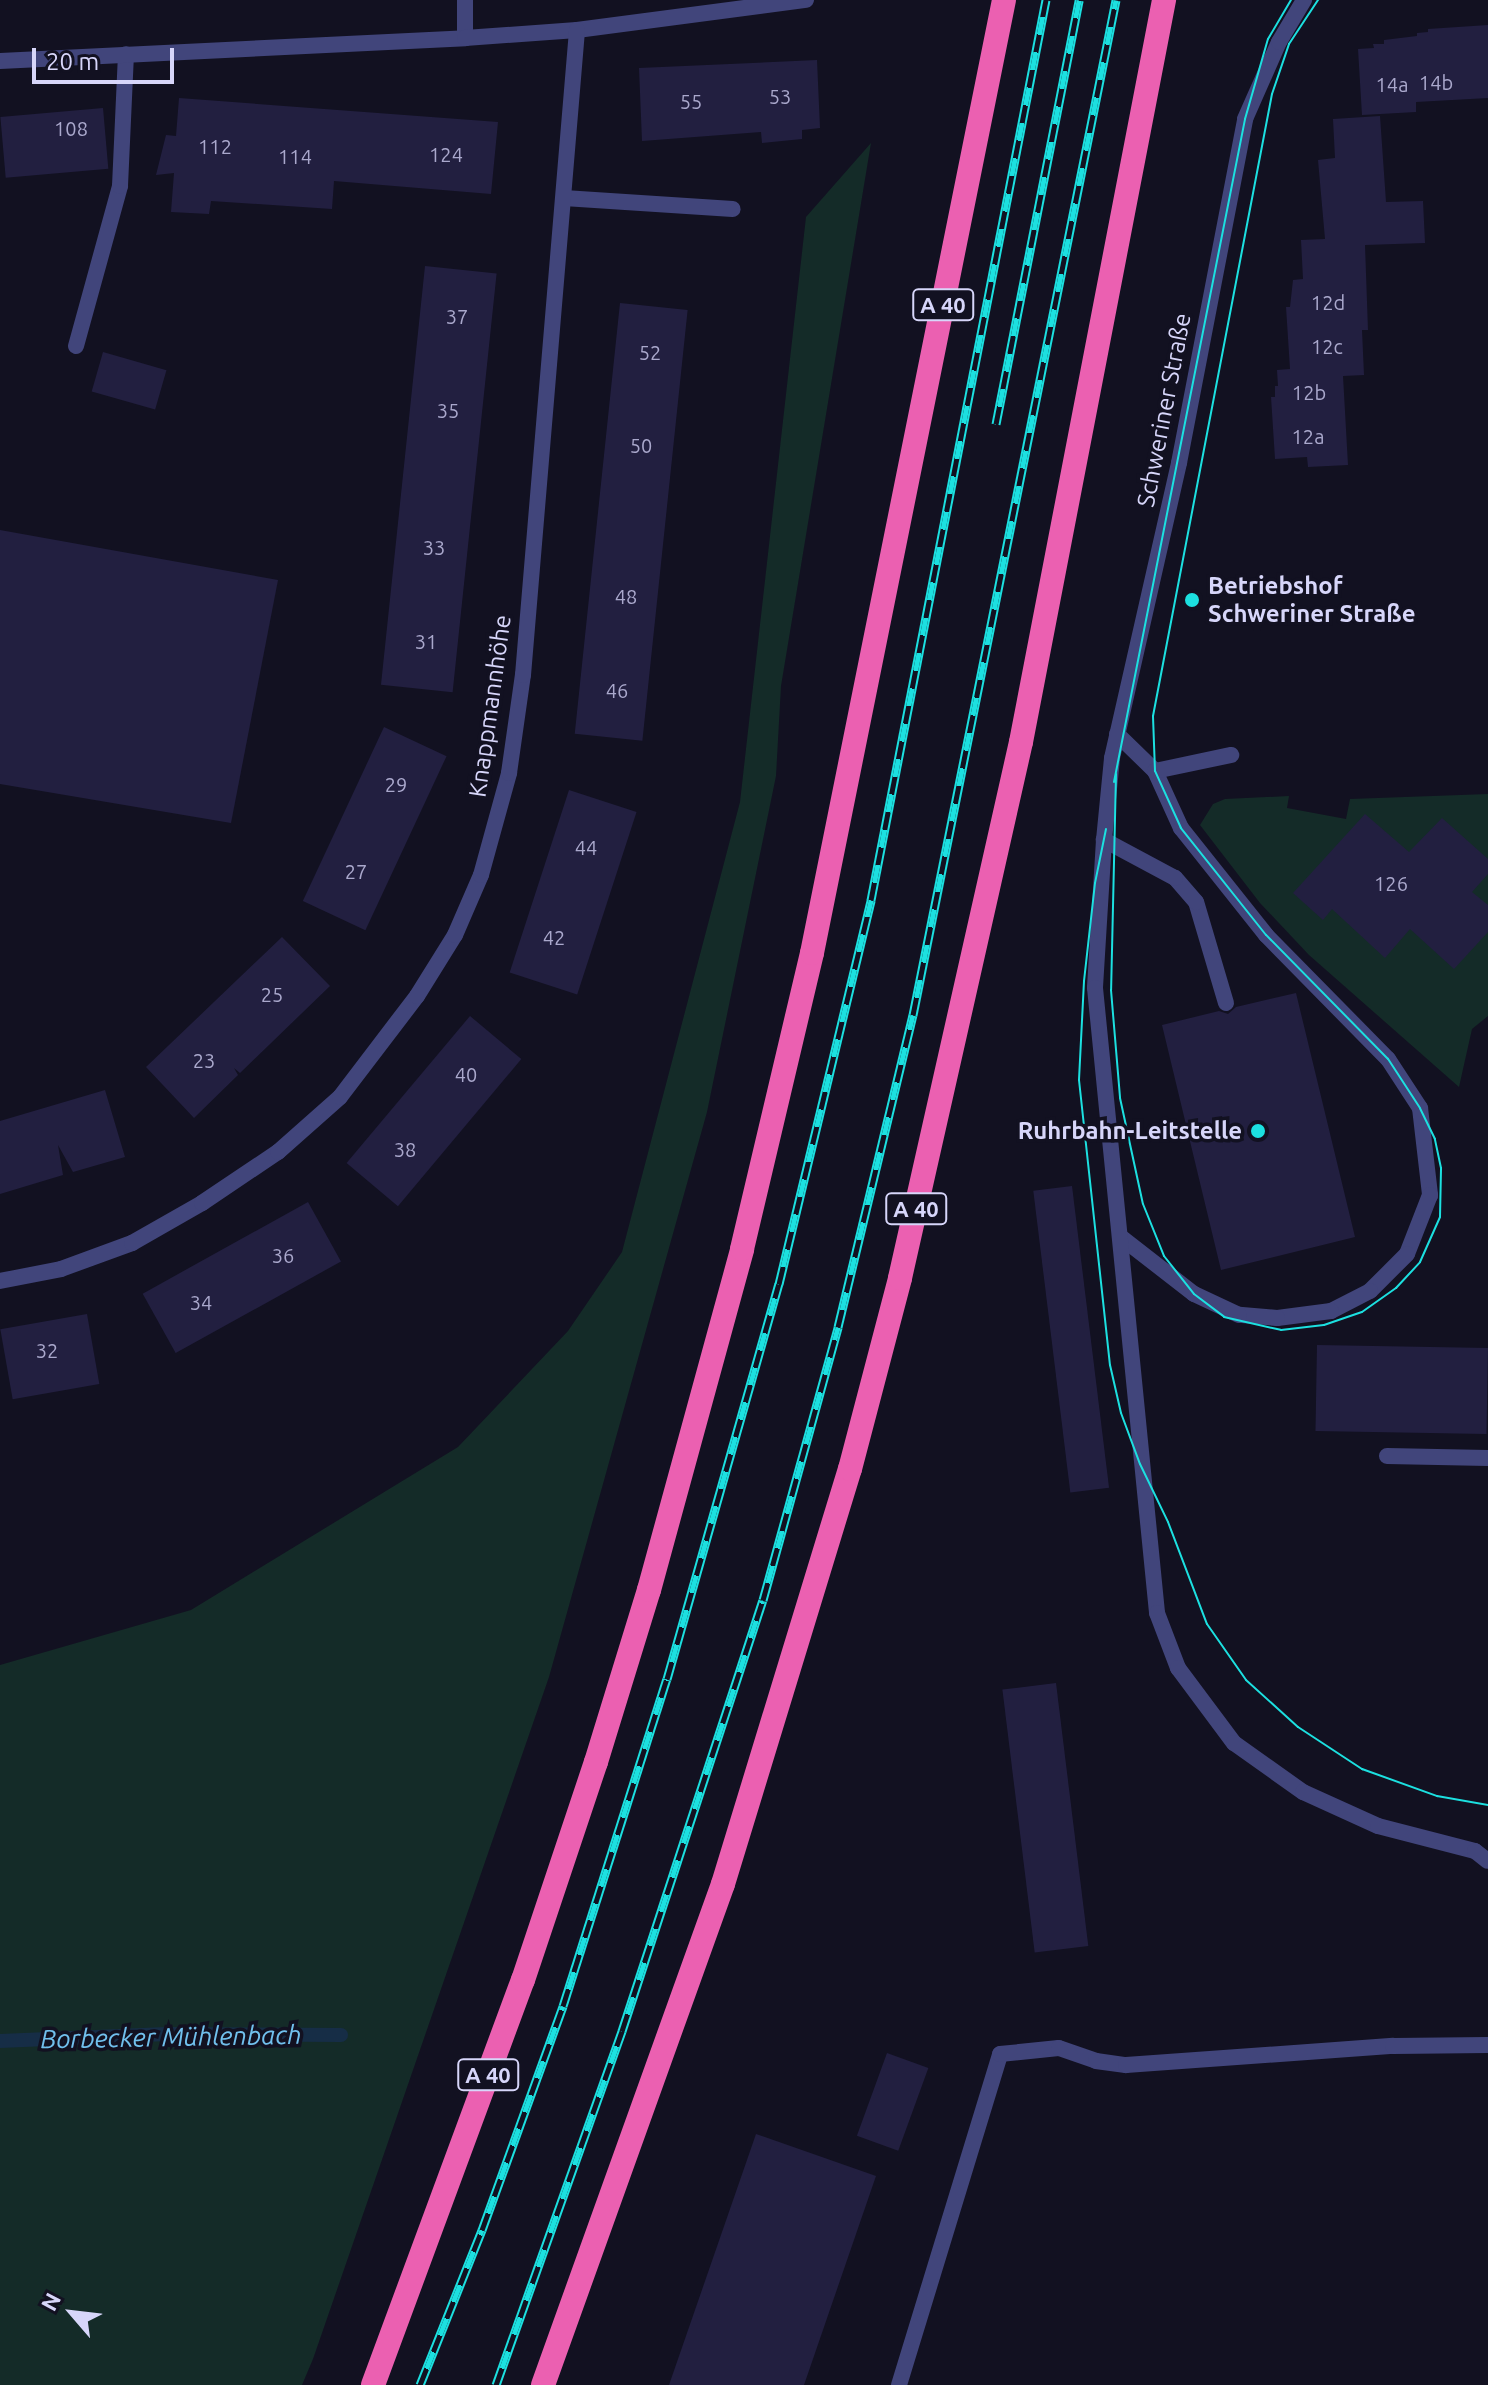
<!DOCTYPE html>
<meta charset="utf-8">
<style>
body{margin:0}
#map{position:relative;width:1488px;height:2385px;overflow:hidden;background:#121121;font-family:Ubuntu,sans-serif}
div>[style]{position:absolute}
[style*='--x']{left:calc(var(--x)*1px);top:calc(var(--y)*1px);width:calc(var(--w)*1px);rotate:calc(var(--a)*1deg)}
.green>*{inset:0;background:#142b28}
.stream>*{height:14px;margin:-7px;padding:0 7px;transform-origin:7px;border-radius:7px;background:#162d46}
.building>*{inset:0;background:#221f40;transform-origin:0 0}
.lane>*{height:16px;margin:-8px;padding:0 8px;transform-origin:8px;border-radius:8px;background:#41457b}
.street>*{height:16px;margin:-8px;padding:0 8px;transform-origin:8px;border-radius:8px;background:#41457b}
.highway>*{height:24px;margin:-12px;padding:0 12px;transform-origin:12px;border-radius:12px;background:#eb60b1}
.tram>*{height:2px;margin:-1px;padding:0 1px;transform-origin:1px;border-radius:1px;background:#1ce0e0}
.rail>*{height:9px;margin-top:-4.5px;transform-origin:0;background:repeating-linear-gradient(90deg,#121121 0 18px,#1ce0e0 0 36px);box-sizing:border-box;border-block:2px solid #1ce0e0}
.dots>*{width:22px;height:22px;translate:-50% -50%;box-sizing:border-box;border:4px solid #121121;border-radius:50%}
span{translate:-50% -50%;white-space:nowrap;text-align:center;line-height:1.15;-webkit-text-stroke:7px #121121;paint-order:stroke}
.number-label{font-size:20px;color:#aaa8cc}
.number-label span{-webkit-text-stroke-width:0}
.shield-label span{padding:2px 6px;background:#121121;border:2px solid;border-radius:6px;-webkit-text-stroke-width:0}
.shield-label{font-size:22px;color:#d7d6fa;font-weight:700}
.street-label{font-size:24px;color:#d7d6fa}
.poi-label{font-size:24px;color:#d7d6fa;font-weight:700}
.left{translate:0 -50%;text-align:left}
.right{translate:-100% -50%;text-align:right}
.water-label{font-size:26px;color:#71c0ed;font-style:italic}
.north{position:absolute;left:32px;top:2273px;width:80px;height:80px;-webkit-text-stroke:6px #121121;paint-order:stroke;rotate:298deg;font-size:22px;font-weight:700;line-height:32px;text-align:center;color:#d7d6fa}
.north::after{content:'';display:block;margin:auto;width:28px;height:36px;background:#d7d6fa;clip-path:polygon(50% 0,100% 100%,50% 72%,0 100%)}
.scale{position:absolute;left:32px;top:48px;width:142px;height:36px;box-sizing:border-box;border:4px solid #d7d6fa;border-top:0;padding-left:10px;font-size:24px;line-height:28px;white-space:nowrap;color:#d7d6fa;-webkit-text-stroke:6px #121121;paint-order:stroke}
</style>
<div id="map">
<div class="green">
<div style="clip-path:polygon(871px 143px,781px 686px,776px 776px,707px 1112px,549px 1677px,313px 2359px,302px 2385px,0 2385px,0 1665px,191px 1610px,458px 1447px,568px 1331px,622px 1252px,740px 802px,806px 217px)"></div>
<div style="clip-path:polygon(1488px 794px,1488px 1016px,1472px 1029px,1459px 1087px,1309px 955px,1260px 903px,1200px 825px,1213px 804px,1225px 799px,1289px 796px,1287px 808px,1346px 819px,1350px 799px)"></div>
</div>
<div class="stream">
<div style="--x:0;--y:2041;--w:167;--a:-2.4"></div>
<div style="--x:167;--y:2034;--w:174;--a:0.3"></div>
</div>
<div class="building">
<div style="clip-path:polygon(1488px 25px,1488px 98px,1416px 102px,1416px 112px,1362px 115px,1358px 49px,1374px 48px,1373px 44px,1384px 44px,1384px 40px,1417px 36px,1417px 33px,1428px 32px,1428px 29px)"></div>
<div style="clip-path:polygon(817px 60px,820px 128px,802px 130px,802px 139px,762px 143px,761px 132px,642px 141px,639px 68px)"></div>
<div style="clip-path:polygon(179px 98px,498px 122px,491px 194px,334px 181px,332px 209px,211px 201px,209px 214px,171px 212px,174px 173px,156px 175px,166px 135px,176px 136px)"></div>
<div style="left:103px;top:108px;width:61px;height:103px;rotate:85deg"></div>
<div style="clip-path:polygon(1380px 116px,1386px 202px,1423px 201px,1425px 243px,1365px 245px,1368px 330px,1362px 330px,1364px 375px,1343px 376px,1348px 465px,1308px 467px,1307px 457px,1275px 459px,1271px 397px,1275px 397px,1275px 386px,1278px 386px,1277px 370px,1290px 369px,1286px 307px,1290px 307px,1293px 280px,1303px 279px,1301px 240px,1325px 239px,1318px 160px,1335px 158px,1333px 119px)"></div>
<div style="left:425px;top:266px;width:72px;height:421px;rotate:6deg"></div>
<div style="left:620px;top:303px;width:68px;height:433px;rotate:6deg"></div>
<div style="left:103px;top:352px;width:66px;height:41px;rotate:16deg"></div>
<div style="clip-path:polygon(0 530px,278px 580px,231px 823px,0 784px)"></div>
<div style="left:384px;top:727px;width:69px;height:192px;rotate:25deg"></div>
<div style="left:569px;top:790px;width:71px;height:192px;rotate:18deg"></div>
<div style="clip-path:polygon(1365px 814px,1409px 852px,1442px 818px,1488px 859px,1488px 874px,1472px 892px,1488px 905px,1488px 932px,1454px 969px,1410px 929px,1385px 958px,1332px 909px,1323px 920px,1293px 893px)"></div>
<div style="clip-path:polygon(282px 937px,330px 986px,240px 1073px,234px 1068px,238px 1075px,194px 1118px,146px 1067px)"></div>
<div style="clip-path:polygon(1296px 993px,1355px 1237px,1221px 1270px,1162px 1025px,1219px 1011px,1228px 1014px,1236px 1007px)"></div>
<div style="left:470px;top:1016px;width:67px;height:192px;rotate:40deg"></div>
<div style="clip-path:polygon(105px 1090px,125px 1157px,73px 1172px,58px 1145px,63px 1175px,0 1194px,0 1121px)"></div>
<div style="left:1072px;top:1186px;width:304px;height:39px;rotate:83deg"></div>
<div style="left:308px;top:1202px;width:68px;height:189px;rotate:61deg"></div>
<div style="left:87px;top:1314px;width:71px;height:88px;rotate:80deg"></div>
<div style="left:1317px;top:1345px;width:171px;height:86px;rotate:1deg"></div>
<div style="left:1056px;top:1683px;width:265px;height:54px;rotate:83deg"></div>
<div style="left:887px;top:2053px;width:44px;height:88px;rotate:20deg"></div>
<div style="clip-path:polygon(756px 2134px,876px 2176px,804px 2385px,669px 2385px)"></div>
</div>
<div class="lane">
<div style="--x:564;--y:198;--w:169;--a:3.7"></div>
<div style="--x:76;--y:346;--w:166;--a:-74.6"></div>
<div style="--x:120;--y:186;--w:132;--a:-87.4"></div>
<div style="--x:1117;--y:734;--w:53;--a:44.2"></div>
<div style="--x:1155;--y:771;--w:63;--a:65.5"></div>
<div style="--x:1181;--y:828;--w:137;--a:51.5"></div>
<div style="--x:1266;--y:935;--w:174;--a:45.5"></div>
<div style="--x:1388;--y:1059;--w:59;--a:56.9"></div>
<div style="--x:1420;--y:1108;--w:88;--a:83.4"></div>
<div style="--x:1430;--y:1195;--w:63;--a:111.3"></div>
<div style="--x:1407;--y:1254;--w:52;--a:135"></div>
<div style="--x:1370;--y:1291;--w:44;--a:152.9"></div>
<div style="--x:1331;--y:1311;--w:54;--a:172.6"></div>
<div style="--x:1277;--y:1318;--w:38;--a:-175"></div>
<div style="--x:1239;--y:1315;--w:50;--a:-155"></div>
<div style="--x:1194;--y:1294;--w:91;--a:-142.1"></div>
<div style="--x:1155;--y:771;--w:78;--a:-11.9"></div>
<div style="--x:1226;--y:1003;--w:105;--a:-106.5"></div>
<div style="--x:1196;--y:902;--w:32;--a:-131"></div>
<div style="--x:1175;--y:878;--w:81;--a:-151.8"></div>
<div style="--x:1104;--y:840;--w:148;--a:93.5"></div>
<div style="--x:1095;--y:988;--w:628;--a:84.33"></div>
<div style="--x:1157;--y:1613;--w:59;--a:69.1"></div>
<div style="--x:1178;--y:1668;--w:94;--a:53.3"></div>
<div style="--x:1234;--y:1743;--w:85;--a:35.4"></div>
<div style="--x:1303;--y:1792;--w:82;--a:24.4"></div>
<div style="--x:1378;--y:1826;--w:100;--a:14.5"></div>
<div style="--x:1475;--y:1851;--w:16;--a:38"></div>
<div style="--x:1387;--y:1456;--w:101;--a:1.1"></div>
<div style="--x:899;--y:2385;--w:346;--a:-73"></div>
<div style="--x:1000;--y:2054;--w:59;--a:-5.8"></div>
<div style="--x:1059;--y:2048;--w:39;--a:19"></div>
<div style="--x:1096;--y:2061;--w:30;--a:8"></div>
<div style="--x:1126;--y:2065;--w:268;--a:-4.1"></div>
<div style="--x:1393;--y:2046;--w:95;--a:-0.6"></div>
</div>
<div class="street">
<div style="--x:465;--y:38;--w:38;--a:-90"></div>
<div style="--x:0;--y:61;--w:466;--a:-2.8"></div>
<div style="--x:465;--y:38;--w:112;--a:-4.1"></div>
<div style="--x:577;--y:30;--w:231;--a:-7.5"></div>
<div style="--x:1104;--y:840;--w:82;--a:-84.4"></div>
<div style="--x:1112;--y:758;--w:303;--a:-77.2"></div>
<div style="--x:1179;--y:463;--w:350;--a:-79.1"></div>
<div style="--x:1245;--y:119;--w:84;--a:-66.2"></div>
<div style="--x:1279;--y:42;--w:49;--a:-59.2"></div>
<div style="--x:0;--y:1281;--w:62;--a:-11.1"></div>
<div style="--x:61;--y:1269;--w:76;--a:-20.1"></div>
<div style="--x:132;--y:1243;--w:81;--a:-29.7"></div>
<div style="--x:202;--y:1203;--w:92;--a:-33.9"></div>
<div style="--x:278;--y:1152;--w:83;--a:-41.6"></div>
<div style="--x:340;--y:1097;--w:127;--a:-52.7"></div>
<div style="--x:417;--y:996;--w:72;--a:-58.1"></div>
<div style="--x:455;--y:935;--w:65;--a:-66.6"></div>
<div style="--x:481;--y:875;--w:106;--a:-74.6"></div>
<div style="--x:509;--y:773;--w:99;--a:-81.9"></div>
<div style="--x:523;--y:675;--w:647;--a:-85.21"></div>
</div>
<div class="highway">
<div style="--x:373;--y:2385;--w:432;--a:-69.7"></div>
<div style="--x:523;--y:1980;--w:230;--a:-71.5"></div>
<div style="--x:596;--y:1762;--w:180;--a:-72.9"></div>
<div style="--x:649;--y:1590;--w:353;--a:-74.7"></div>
<div style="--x:742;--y:1249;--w:304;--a:-76.7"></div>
<div style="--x:812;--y:953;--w:972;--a:-78.61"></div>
<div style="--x:543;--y:2385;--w:532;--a:-70.24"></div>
<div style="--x:723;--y:1884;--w:434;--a:-73"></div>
<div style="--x:850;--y:1469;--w:197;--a:-75.3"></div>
<div style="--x:900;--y:1278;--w:549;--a:-77.28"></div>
<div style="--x:1021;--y:742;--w:756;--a:-79.09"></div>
</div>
<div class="tram">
<div style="--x:1116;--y:774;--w:216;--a:91.3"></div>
<div style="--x:1111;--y:990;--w:108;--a:85.2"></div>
<div style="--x:1120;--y:1098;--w:108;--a:77.8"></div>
<div style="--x:1143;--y:1204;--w:56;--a:68"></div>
<div style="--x:1164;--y:1256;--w:48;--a:51.7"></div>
<div style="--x:1194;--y:1294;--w:38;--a:37"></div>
<div style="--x:1224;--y:1317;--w:58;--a:12.8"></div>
<div style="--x:1281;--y:1330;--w:43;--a:-6.6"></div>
<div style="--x:1324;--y:1325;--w:40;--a:-18.9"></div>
<div style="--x:1362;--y:1312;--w:42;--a:-35.2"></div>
<div style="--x:1396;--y:1288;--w:35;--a:-47"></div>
<div style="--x:1420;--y:1262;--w:49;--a:-66"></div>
<div style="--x:1440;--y:1217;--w:49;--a:-88.8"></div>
<div style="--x:1441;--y:1168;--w:30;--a:-102"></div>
<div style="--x:1435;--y:1139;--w:34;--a:-116"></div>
<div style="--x:1420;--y:1108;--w:59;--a:-123.1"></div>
<div style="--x:1388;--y:1059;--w:174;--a:-134.5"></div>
<div style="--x:1266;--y:935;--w:137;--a:-128.5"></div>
<div style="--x:1181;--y:828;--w:63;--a:-114.5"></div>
<div style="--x:1155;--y:771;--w:55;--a:-92.1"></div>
<div style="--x:1153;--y:716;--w:633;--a:-79.17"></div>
<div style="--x:1272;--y:94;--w:53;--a:-71.2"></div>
<div style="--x:1289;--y:44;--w:53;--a:-56.6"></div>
<div style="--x:1114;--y:782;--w:676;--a:-78.82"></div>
<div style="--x:1245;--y:119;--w:83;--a:-74"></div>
<div style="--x:1268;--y:39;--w:45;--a:-59.5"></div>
<div style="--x:1106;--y:829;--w:55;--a:101.5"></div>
<div style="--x:1095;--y:883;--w:99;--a:96.4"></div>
<div style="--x:1084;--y:981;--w:99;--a:92.9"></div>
<div style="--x:1079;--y:1080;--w:287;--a:83.8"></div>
<div style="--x:1110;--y:1365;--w:49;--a:77.1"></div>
<div style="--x:1121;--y:1413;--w:54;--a:69.6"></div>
<div style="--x:1140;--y:1464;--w:64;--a:64.2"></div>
<div style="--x:1168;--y:1522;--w:109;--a:69.1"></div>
<div style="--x:1207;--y:1624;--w:68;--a:55.1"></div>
<div style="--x:1246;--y:1680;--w:70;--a:42.1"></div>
<div style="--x:1298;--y:1727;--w:77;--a:33.3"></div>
<div style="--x:1362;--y:1769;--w:80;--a:19.8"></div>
<div style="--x:1437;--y:1796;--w:52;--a:10"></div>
</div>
<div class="rail">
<div style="--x:996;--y:424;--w:432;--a:-78.9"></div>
<div style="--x:420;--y:2385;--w:167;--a:-68.2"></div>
<div style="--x:482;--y:2230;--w:238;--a:-70.1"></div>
<div style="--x:563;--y:2006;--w:343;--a:-72.4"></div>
<div style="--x:667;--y:1679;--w:411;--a:-74.2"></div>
<div style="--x:779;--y:1284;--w:395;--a:-76.5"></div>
<div style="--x:871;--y:900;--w:917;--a:-79"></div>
<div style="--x:496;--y:2385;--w:376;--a:-70.4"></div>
<div style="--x:622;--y:2031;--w:453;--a:-71.9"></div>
<div style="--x:763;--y:1600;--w:283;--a:-74.6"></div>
<div style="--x:838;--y:1327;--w:321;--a:-76.5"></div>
<div style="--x:913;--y:1015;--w:1035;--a:-78.69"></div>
</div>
<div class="dots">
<div style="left:1192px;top:600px;background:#1ce0e0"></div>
<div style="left:1258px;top:1131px;background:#1ce0e0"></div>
</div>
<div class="number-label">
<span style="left:1436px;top:82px">14b</span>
<span style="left:1392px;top:84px">14a</span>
<span style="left:780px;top:96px">53</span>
<span style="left:691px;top:101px">55</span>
<span style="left:71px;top:128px">108</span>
<span style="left:215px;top:146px">112</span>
<span style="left:446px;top:154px">124</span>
<span style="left:295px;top:156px">114</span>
<span style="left:1328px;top:302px">12d</span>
<span style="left:457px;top:316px">37</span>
<span style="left:1327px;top:346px">12c</span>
<span style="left:650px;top:352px">52</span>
<span style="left:1309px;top:392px">12b</span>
<span style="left:448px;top:410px">35</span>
<span style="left:1308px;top:436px">12a</span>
<span style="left:641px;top:445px">50</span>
<span style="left:434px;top:547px">33</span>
<span style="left:626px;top:596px">48</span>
<span style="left:426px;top:641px">31</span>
<span style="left:617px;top:690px">46</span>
<span style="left:396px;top:784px">29</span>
<span style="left:586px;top:847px">44</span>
<span style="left:356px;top:871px">27</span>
<span style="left:1391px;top:883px">126</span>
<span style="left:554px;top:937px">42</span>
<span style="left:272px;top:994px">25</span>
<span style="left:204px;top:1060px">23</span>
<span style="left:466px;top:1074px">40</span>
<span style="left:405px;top:1149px">38</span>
<span style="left:283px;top:1255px">36</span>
<span style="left:201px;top:1302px">34</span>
<span style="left:47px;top:1350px">32</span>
</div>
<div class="shield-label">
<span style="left:943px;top:305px">A 40</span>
<span style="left:916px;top:1209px">A 40</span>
<span style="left:488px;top:2075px">A 40</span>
</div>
<div class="street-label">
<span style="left:1164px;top:410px;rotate:-79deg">Schweriner Straße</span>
<span style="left:490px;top:706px;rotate:-82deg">Knappmannhöhe</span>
</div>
<div class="poi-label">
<span class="left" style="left:1208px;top:600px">Betriebshof<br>Schweriner Straße</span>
<span class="right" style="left:1242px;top:1131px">Ruhrbahn-Leitstelle</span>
</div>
<div class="water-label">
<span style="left:171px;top:2037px;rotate:-1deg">Borbecker Mühlenbach</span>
</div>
<div class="north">N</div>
<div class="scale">20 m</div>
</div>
